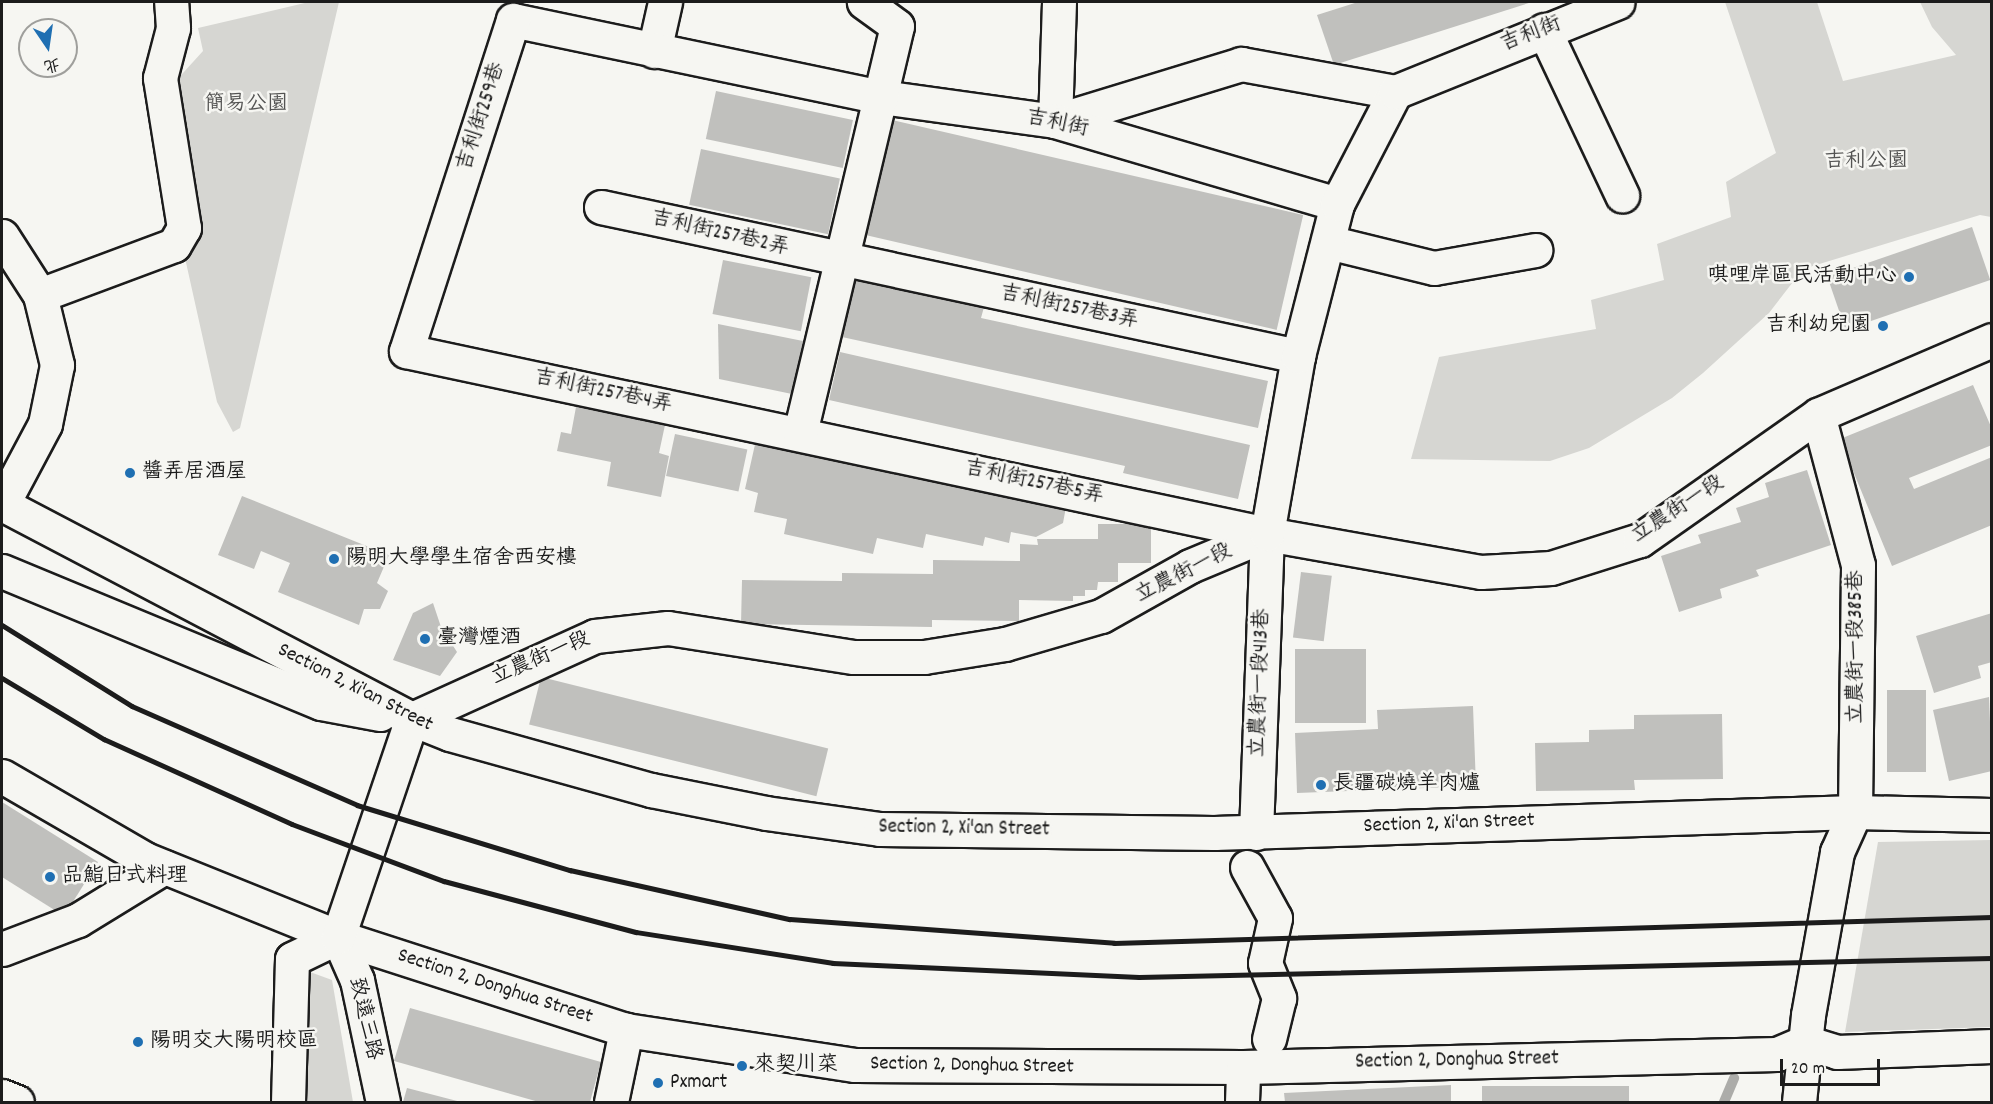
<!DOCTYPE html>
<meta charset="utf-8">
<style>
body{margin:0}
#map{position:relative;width:1993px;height:1104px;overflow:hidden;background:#f6f6f2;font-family:Dekko,"LXGW WenKai TC",sans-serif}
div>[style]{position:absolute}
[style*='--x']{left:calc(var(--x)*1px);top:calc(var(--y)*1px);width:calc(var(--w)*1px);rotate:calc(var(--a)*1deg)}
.green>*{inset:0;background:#d6d6d2}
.stream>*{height:10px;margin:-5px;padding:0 5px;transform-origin:5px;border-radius:5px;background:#acaca9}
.building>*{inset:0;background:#c0c0bd;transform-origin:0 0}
.roads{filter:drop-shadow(2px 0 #1c1c1c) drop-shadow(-2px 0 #1c1c1c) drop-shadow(0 2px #1c1c1c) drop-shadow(0 -2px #1c1c1c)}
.minor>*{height:33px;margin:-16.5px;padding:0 16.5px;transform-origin:16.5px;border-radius:16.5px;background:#f6f6f2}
.rail>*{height:4.5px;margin:-2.25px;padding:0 2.25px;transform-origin:2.25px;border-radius:2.25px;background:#1c1c1c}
.dots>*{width:16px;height:16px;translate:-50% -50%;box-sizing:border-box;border:3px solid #f6f6f2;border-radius:50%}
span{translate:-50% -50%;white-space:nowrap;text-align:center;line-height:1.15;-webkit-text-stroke:5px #f6f6f2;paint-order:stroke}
.street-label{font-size:21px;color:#1c1c1c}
.park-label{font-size:21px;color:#545453}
.poi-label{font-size:21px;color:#1c1c1c}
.right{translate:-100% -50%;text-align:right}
.left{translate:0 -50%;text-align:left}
.frame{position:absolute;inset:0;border:3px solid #1c1c1c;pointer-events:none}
.north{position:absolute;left:18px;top:18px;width:60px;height:60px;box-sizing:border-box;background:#f6f6f2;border:2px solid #9f9f9c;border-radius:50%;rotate:167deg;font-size:16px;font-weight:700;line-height:24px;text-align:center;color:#1c1c1c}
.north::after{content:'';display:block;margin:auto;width:21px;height:27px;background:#1f6fb2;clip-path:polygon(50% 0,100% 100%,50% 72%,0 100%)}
.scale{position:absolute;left:1780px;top:1059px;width:100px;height:27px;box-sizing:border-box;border:3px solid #1c1c1c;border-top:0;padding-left:8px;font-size:18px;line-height:21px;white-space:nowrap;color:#1c1c1c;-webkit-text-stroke:4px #f6f6f2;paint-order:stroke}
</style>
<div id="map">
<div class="green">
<div style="clip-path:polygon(309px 2px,339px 2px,240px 428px,233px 432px,217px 402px,183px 249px,173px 84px,203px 51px,198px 28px)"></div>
<div style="clip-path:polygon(1725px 2px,1817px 2px,1843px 81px,1956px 55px,1932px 27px,1920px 2px,1991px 2px,1991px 217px,1980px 215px,1803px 269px,1769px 313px,1703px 373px,1672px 398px,1589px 448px,1550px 461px,1411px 459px,1439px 357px,1596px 329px,1591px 300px,1664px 280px,1657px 244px,1731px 217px,1726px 182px,1776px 153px)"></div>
<div style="clip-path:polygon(1991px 840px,1991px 1027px,1845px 1032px,1878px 842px)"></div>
<div style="clip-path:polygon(310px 972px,332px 980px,353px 1102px,305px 1102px)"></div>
</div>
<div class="stream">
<div style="--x:1724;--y:1102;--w:26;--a:-67"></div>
</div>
<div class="building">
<div style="clip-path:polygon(1358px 2px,1532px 2px,1334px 65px,1317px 15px)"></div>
<div style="left:716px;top:91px;width:140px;height:49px;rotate:12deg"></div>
<div style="left:892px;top:120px;width:422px;height:118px;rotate:13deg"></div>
<div style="left:701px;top:149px;width:142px;height:57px;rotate:12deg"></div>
<div style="left:1972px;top:227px;width:56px;height:153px;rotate:71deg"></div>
<div style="left:723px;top:260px;width:90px;height:55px;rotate:11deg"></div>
<div style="clip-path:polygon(855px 279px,984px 307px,981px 318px,1268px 381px,1258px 428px,842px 337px)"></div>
<div style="clip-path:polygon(718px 324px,803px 341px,792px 394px,719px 379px)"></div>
<div style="clip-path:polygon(840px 352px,1250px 445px,1238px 499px,1123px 473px,1125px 466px,829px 400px)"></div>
<div style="clip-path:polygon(1973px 385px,1992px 429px,1992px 445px,1909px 478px,1914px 489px,1992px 457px,1992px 525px,1892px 566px,1840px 439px)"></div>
<div style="clip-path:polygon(576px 407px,665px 425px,659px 453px,669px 456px,661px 497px,607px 486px,611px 462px,557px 451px,561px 432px,571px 434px)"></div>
<div style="left:675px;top:434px;width:74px;height:43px;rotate:12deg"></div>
<div style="clip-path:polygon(756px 440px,1066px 507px,1063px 523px,1036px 537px,1011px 532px,1009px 543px,985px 537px,983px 546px,926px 534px,923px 548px,877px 538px,873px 554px,784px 534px,787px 519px,754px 512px,758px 493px,745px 489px)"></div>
<div style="clip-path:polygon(1807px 470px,1831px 545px,1756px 570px,1759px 576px,1720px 589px,1722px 598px,1679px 612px,1661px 556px,1701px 543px,1698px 535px,1741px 522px,1736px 508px,1769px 497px,1765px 483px)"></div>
<div style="clip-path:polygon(242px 496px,389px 555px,377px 583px,388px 591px,380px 609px,364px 609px,359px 625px,278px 592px,290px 563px,261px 551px,254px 569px,218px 555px)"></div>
<div style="clip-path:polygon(1098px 524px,1151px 524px,1151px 563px,1118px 563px,1118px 582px,1098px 582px,1097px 590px,1085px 590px,1085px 596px,1073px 596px,1073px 601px,1019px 600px,1019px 621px,932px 620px,932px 627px,741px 624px,742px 580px,842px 581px,842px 573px,933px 574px,933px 560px,1020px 561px,1020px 544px,1038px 545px,1037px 539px,1098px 539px)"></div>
<div style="left:1301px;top:572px;width:31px;height:66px;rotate:7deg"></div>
<div style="clip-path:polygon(433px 603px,441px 627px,457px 652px,440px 676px,393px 660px,413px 613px)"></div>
<div style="clip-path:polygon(1992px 613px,1992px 662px,1978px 666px,1981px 678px,1934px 693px,1916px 636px)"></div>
<div style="left:1295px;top:649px;width:71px;height:74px"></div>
<div style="left:541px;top:677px;width:296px;height:49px;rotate:14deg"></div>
<div style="left:1887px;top:690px;width:39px;height:82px"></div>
<div style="clip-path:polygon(1989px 697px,1992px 771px,1949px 781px,1933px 710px)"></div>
<div style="clip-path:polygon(1473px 706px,1476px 786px,1297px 793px,1295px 733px,1378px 729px,1377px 710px)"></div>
<div style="clip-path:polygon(1722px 714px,1723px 779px,1634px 780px,1635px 790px,1536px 791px,1535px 743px,1589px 742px,1589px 730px,1634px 729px,1634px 715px)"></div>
<div style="clip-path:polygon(2px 802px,98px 862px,64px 916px,2px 877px)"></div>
<div style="clip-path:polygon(410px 1008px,601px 1062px,590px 1102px,539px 1102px,394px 1061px)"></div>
<div style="clip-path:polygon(1451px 1085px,1451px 1102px,1285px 1102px,1284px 1093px)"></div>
<div style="left:1629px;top:1086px;width:16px;height:147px;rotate:90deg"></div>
<div style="clip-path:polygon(407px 1088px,461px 1102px,403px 1102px)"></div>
</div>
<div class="roads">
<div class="minor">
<div style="--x:1059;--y:2;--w:119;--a:91.9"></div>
<div style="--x:1055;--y:121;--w:195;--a:-17"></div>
<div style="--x:1241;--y:64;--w:157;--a:10.3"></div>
<div style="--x:1544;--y:30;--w:183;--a:64.7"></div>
<div style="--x:654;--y:51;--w:50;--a:-77.3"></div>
<div style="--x:1337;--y:204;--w:294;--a:-163.6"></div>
<div style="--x:1055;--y:121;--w:176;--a:-172.1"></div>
<div style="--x:881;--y:97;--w:376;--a:-168.2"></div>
<div style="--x:513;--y:20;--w:348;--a:107.9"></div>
<div style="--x:406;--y:351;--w:880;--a:12"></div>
<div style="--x:1267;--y:534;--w:217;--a:10.1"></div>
<div style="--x:1481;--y:572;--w:70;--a:-3.3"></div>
<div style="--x:1551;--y:568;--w:93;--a:-17.5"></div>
<div style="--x:1640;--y:540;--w:218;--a:-35.1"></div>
<div style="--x:1818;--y:415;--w:189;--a:-23.3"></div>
<div style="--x:601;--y:207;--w:713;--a:12.07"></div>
<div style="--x:2;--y:236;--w:70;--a:57.2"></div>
<div style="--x:40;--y:295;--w:72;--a:76.3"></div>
<div style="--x:57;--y:365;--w:60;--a:101.5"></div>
<div style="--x:45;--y:424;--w:92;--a:118"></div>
<div style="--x:1328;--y:242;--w:109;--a:13.8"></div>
<div style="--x:1434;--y:268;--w:103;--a:-10.1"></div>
<div style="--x:40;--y:295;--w:143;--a:-20.5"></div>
<div style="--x:174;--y:245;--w:20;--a:-60"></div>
<div style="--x:184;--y:228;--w:152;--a:-99.1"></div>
<div style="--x:160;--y:78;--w:52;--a:-75.4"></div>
<div style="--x:173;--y:28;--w:26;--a:-94"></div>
<div style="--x:800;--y:433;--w:418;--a:-76.6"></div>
<div style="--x:897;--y:26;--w:41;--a:-144"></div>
<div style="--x:2;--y:504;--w:463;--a:27.7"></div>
<div style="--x:412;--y:719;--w:41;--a:21.5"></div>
<div style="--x:450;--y:734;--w:209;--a:15.6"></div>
<div style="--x:651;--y:790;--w:117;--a:11.3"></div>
<div style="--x:766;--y:813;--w:115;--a:8"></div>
<div style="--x:880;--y:829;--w:334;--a:0.7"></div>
<div style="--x:1214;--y:833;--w:641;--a:-1.88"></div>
<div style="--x:1855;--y:812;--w:137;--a:1.3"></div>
<div style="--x:2;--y:571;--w:345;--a:22.5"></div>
<div style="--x:321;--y:703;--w:60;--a:10.6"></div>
<div style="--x:412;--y:719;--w:201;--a:-24.4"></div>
<div style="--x:595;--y:636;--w:73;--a:-6.3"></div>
<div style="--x:668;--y:628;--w:188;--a:8.9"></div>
<div style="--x:854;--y:657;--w:70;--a:0"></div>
<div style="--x:924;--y:657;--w:82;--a:-9.1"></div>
<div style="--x:1005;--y:644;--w:100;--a:-16.3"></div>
<div style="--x:1101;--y:616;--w:102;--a:-29.3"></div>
<div style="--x:1190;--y:566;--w:83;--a:-22.6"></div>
<div style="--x:2;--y:776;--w:165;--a:30.1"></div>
<div style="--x:145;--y:859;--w:208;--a:22"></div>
<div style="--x:338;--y:937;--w:303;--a:17.9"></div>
<div style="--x:626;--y:1030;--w:232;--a:8.7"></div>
<div style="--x:855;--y:1065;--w:388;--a:0.3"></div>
<div style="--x:1243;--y:1067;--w:534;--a:-1.39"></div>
<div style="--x:1777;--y:1054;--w:30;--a:-23"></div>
<div style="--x:1805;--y:1042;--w:34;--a:17"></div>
<div style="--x:1837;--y:1052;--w:155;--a:-2.2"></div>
<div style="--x:1256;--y:833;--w:299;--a:-87.9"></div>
<div style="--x:1267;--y:534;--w:181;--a:-80.1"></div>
<div style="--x:1298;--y:356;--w:157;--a:-75.6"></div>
<div style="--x:1337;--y:204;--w:126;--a:-62.6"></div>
<div style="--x:1395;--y:92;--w:240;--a:-22"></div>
<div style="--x:1247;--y:867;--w:58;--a:61.2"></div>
<div style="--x:1275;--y:918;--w:46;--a:102.5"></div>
<div style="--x:1265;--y:963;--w:38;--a:68"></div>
<div style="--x:1279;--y:998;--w:42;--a:103.7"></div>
<div style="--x:338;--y:937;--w:47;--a:66.2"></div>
<div style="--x:357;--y:980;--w:125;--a:78"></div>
<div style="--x:2;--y:949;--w:81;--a:-20.9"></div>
<div style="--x:78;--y:920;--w:101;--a:-31.6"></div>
<div style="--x:2;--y:1096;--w:16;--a:22"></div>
<div style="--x:288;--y:1102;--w:143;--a:-88.4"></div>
<div style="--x:292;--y:959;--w:51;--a:-25.6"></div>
<div style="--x:338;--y:937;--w:230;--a:-71.3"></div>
<div style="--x:611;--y:1102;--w:74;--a:-78.2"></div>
<div style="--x:1242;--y:1102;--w:35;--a:-88"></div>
<div style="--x:1799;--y:1102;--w:87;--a:-84.1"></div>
<div style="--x:1808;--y:1015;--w:166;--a:-79.9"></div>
<div style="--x:1837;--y:852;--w:44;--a:-65.8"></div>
<div style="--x:1855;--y:812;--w:247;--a:-89.3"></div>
<div style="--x:1858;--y:565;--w:155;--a:-104.9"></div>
</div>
</div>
<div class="rail">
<div style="--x:2;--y:625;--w:153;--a:31.9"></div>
<div style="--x:132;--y:706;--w:246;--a:23.7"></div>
<div style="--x:357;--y:805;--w:223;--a:17"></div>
<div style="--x:570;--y:870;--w:225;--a:12.6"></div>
<div style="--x:790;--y:919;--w:325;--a:4.2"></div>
<div style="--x:1114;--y:943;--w:878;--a:-1.7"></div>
<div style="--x:2;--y:678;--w:119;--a:30.9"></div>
<div style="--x:104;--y:739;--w:206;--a:24.3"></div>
<div style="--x:292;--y:824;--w:162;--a:20.6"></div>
<div style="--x:444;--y:881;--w:199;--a:14.9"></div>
<div style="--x:636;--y:932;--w:199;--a:8.9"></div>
<div style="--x:833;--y:963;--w:306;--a:2.6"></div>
<div style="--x:1139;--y:977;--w:853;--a:-1.28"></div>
</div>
<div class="dots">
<div style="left:1909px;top:277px;background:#1f6fb2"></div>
<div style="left:1883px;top:326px;background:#1f6fb2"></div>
<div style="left:130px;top:473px;background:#1f6fb2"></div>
<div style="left:334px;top:559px;background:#1f6fb2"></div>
<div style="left:425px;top:639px;background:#1f6fb2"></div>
<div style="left:1321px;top:785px;background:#1f6fb2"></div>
<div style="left:50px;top:877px;background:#1f6fb2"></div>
<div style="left:138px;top:1042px;background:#1f6fb2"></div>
<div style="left:742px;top:1066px;background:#1f6fb2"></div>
<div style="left:658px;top:1083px;background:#1f6fb2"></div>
</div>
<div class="street-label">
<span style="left:1531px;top:35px;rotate:-21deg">吉利街</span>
<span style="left:482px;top:117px;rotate:-72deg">吉利街259巷</span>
<span style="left:1057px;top:124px;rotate:12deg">吉利街</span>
<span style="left:720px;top:234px;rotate:13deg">吉利街257巷2弄</span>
<span style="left:1069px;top:308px;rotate:12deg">吉利街257巷3弄</span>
<span style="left:603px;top:392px;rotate:12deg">吉利街257巷4弄</span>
<span style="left:1034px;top:483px;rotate:12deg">吉利街257巷5弄</span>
<span style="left:1678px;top:510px;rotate:-33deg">立農街一段</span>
<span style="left:1184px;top:574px;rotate:-27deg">立農街一段</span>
<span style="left:1857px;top:647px;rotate:-90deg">立農街一段385巷</span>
<span style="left:541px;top:659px;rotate:-23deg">立農街一段</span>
<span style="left:1261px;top:683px;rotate:-88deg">立農街一段413巷</span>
<span style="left:355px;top:688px;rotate:27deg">Section 2, Xi'an Street</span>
<span style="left:1449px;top:824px;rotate:-2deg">Section 2, Xi'an Street</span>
<span style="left:964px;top:829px;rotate:1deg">Section 2, Xi'an Street</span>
<span style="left:495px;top:987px;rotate:18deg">Section 2, Donghua Street</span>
<span style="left:364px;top:1019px;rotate:77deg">致遠三路</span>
<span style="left:1457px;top:1061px;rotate:-1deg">Section 2, Donghua Street</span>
<span style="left:972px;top:1066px;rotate:1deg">Section 2, Donghua Street</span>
</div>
<div class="park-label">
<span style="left:246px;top:105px">簡易公園</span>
<span style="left:1866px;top:162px">吉利公園</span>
</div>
<div class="poi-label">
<span class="right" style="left:1897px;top:277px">唭哩岸區民活動中心</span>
<span class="right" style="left:1871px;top:326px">吉利幼兒園</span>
<span class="left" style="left:142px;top:473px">醬弄居酒屋</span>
<span class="left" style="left:346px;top:559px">陽明大學學生宿舍西安樓</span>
<span class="left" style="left:437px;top:639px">臺灣煙酒</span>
<span class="left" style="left:1333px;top:785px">長疆碳燒羊肉爐</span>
<span class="left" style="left:62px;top:877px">品鮨日式料理</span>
<span class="left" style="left:150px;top:1042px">陽明交大陽明校區</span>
<span class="left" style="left:754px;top:1066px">來契川菜</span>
<span class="left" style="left:670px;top:1083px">Pxmart</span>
</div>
<div class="frame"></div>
<div class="north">北</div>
<div class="scale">20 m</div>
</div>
